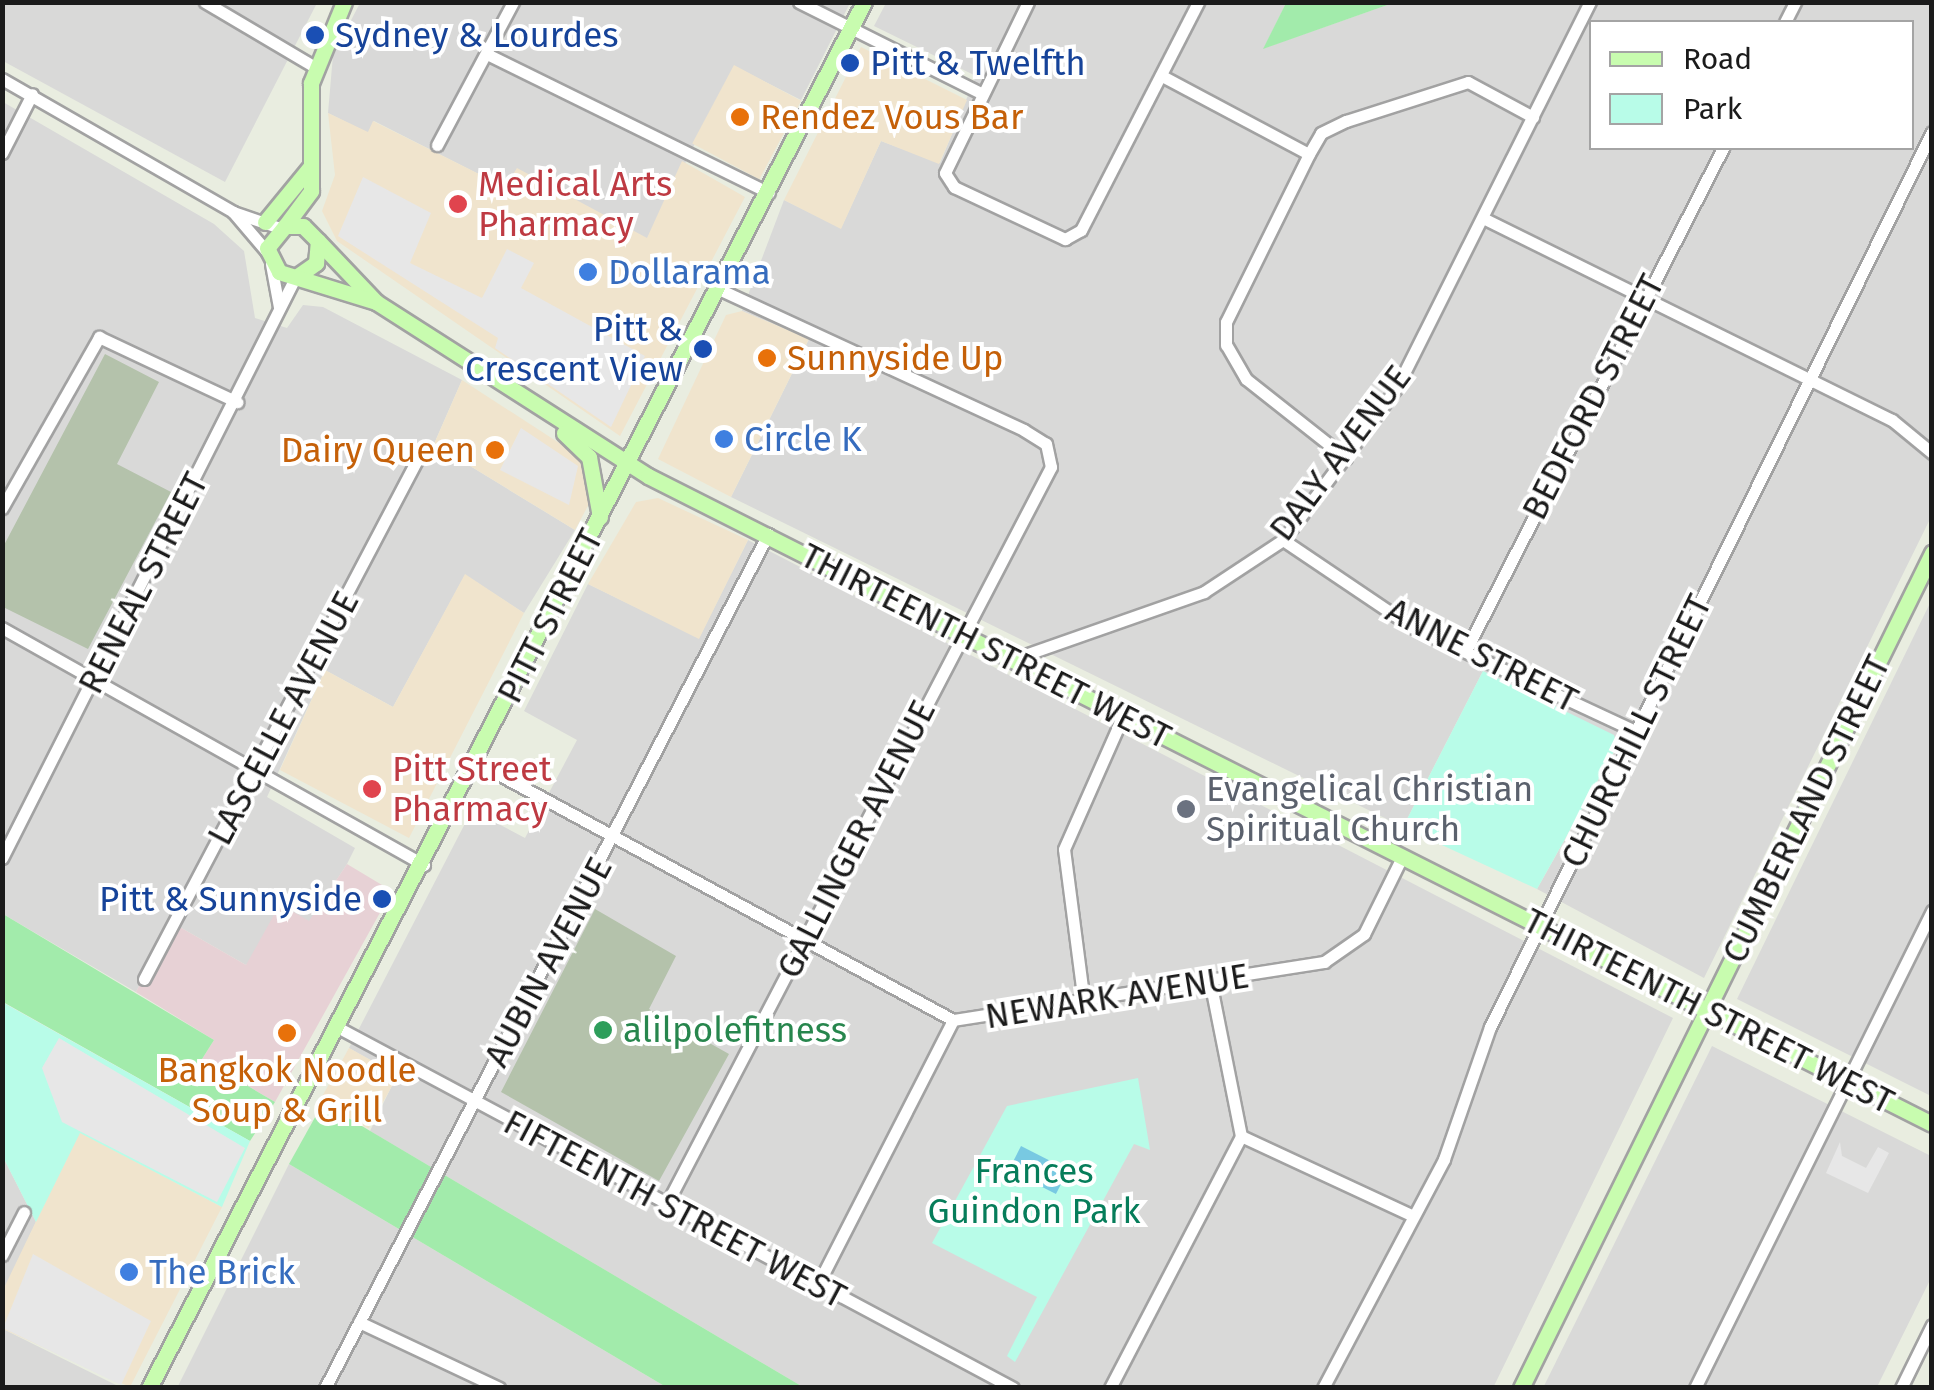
<!DOCTYPE html>
<style>
body{margin:0}
#map{position:relative;width:1934px;height:1390px;overflow:hidden;background:#e9ede0;font-family:"Fira Sans",sans-serif}
div>[style]{position:absolute}
[style*='--x']{left:calc(var(--x)*1px);top:calc(var(--y)*1px);width:calc(var(--w)*1px);rotate:calc(var(--a)*1deg)}
.residential>*{inset:0;background:#d9d9d8}
.commercial>*{inset:0;background:#f0e4cd;transform-origin:0 0}
.industrial>*{inset:0;background:#e7d1d5}
.construction>*{inset:0;background:#b4c2ab}
.grass>*{inset:0;background:#a2ebab}
.park>*{inset:0;background:#b8fce8}
.pitch>*{inset:0;background:#78c9e2;transform-origin:0 0}
.parking>*{inset:0;background:#e7e7e7}
.roads{filter:drop-shadow(2px 0 #a2a2a2) drop-shadow(-2px 0 #a2a2a2) drop-shadow(0 2px #a2a2a2) drop-shadow(0 -2px #a2a2a2)}
.street>*{height:11px;margin:-5.5px;padding:0 5.5px;transform-origin:5.5px;border-radius:5.5px;background:#fff}
.secondary>*{height:15px;margin:-7.5px;padding:0 7.5px;transform-origin:7.5px;border-radius:7.5px;background:#c8fcaf}
.dots>*{width:28px;height:28px;translate:-50% -50%;box-sizing:border-box;border:5px solid #fff;border-radius:50%}
span{translate:-50% -50%;white-space:nowrap;text-align:center;line-height:1.15;-webkit-text-stroke:8px #fff;paint-order:stroke}
.transit-label{font-size:35px;color:#164399}
.left{translate:0 -50%;text-align:left}
.right{translate:-100% -50%;text-align:right}
.food-label{font-size:35px;color:#c56008}
.health-label{font-size:35px;color:#be3a42}
.shop-label{font-size:35px;color:#366cbe}
.street-label{font-size:35px;color:#1b1b1b}
.worship-label{font-size:35px;color:#5b616d}
.leisure-label{font-size:35px;color:#27864d}
.park-label{font-size:35px;color:#067d5a}
.frame{position:absolute;inset:0;border:5px solid #1b1b1b;pointer-events:none}
.legend{position:absolute;left:1589px;top:20px;width:325px;height:130px;box-sizing:border-box;background:#fff;border:2px solid #a4a4a4;margin:0;padding:12px 18px;list-style:none;font-size:30px;color:#1b1b1b}
.legend li{display:flex;align-items:center;gap:20px;height:50px}
.legend b{width:50px;border:2px solid #a4a4a4}
</style>
<div id="map">
<div class="residential">
<div style="clip-path:polygon(2px 3px,317px 3px,225px 182px,3px 61px)"></div>
<div style="clip-path:polygon(360px 3px,850px 3px,801px 100px,734px 66px,647px 239px,517px 169px,506px 188px,374px 121px,368px 133px,328px 113px,333px 55px)"></div>
<div style="clip-path:polygon(evenodd,886px 3px,1286px 3px,1264px 48px,1393px 3px,1931px 3px,1931px 517px,1704px 978px,1537px 889px,1617px 747px,1483px 671px,1403px 827px,731px 497px,809px 339px,742px 311px,784px 200px,841px 228px,881px 141px,940px 163px,976px 76px,874px 26px,886px 3px,1592px 22px,1912px 22px,1912px 148px,1592px 148px,1592px 22px)"></div>
<div style="clip-path:polygon(3px 102px,214px 224px,244px 251px,255px 318px,287px 328px,303px 305px,323px 307px,462px 380px,434px 444px,575px 530px,524px 613px,465px 575px,393px 707px,325px 670px,267px 797px,355px 848px,347px 864px,309px 922px,246px 965px,171px 922px,136px 992px,3px 914px)"></div>
<div style="clip-path:polygon(748px 540px,1673px 1018px,1493px 1388px,803px 1387px,370px 1131px,397px 1075px,349px 1048px,472px 810px,525px 838px,577px 740px,524px 711px,588px 584px,699px 638px)"></div>
<div style="clip-path:polygon(1931px 601px,1931px 1096px,1737px 999px)"></div>
<div style="clip-path:polygon(1712px 1046px,1931px 1156px,1931px 1278px,1877px 1387px,1543px 1388px)"></div>
<div style="clip-path:polygon(3px 1157px,36px 1222px,3px 1292px)"></div>
<div style="clip-path:polygon(289px 1164px,666px 1387px,177px 1388px)"></div>
<div style="clip-path:polygon(2px 1329px,3px 1329px,120px 1387px,3px 1387px)"></div>
</div>
<div class="commercial">
<div style="clip-path:polygon(861px 47px,967px 100px,939px 164px,881px 141px,841px 229px,784px 200px)"></div>
<div style="left:734px;top:65px;width:76px;height:89px;rotate:28deg"></div>
<div style="clip-path:polygon(328px 113px,368px 132px,373px 121px,505px 187px,517px 168px,647px 238px,682px 161px,745px 197px,620px 436px,337px 241px,322px 211px,335px 175px)"></div>
<div style="clip-path:polygon(742px 311px,809px 339px,731px 497px,658px 459px,726px 315px)"></div>
<div style="clip-path:polygon(462px 380px,590px 463px,597px 489px,575px 530px,434px 444px)"></div>
<div style="clip-path:polygon(658px 498px,748px 540px,699px 639px,588px 584px,636px 502px)"></div>
<div style="clip-path:polygon(465px 574px,524px 613px,409px 838px,280px 770px,325px 670px,393px 707px)"></div>
<div style="left:349px;top:1048px;width:56px;height:61px;rotate:29deg"></div>
<div style="clip-path:polygon(79px 1132px,222px 1207px,130px 1387px,3px 1329px,2px 1292px)"></div>
</div>
<div class="industrial">
<div style="clip-path:polygon(347px 864px,392px 891px,275px 1102px,202px 1059px,214px 1040px,136px 992px,171px 922px,246px 965px,280px 904px,309px 921px)"></div>
</div>
<div class="construction">
<div style="clip-path:polygon(105px 354px,159px 382px,117px 464px,171px 492px,88px 649px,3px 607px,3px 547px)"></div>
<div style="clip-path:polygon(595px 909px,676px 956px,649px 1009px,729px 1054px,659px 1181px,501px 1092px)"></div>
</div>
<div class="grass">
<div style="clip-path:polygon(1286px 3px,1286px 2px,1393px 3px,1263px 49px)"></div>
<div style="clip-path:polygon(3px 914px,214px 1040px,202px 1059px,275px 1102px,250px 1141px,3px 1002px)"></div>
<div style="clip-path:polygon(323px 1103px,803px 1387px,666px 1387px,289px 1164px)"></div>
</div>
<div class="park">
<div style="clip-path:polygon(1483px 671px,1614px 735px,1617px 746px,1537px 889px,1403px 827px)"></div>
<div style="clip-path:polygon(2px 1002px,250px 1141px,222px 1207px,80px 1133px,36px 1222px,3px 1157px)"></div>
<div style="clip-path:polygon(1138px 1078px,1150px 1150px,1134px 1144px,1015px 1362px,1007px 1356px,1037px 1297px,932px 1243px,1007px 1106px)"></div>
</div>
<div class="pitch">
<div style="left:1021px;top:1146px;width:53px;height:27px;rotate:27deg"></div>
</div>
<div class="parking">
<div style="clip-path:polygon(363px 177px,431px 213px,410px 263px,482px 298px,507px 249px,534px 263px,521px 288px,645px 356px,611px 427px,495px 348px,498px 338px,338px 236px)"></div>
<div style="clip-path:polygon(521px 428px,578px 466px,569px 505px,500px 470px)"></div>
<div style="clip-path:polygon(59px 1038px,245px 1148px,217px 1202px,62px 1122px,42px 1068px)"></div>
<div style="clip-path:polygon(1840px 1142px,1842px 1156px,1866px 1168px,1878px 1147px,1889px 1153px,1868px 1193px,1826px 1173px)"></div>
<div style="clip-path:polygon(33px 1254px,151px 1321px,121px 1385px,3px 1328px)"></div>
</div>
<div class="roads">
<div class="street">
<div style="--x:205;--y:2;--w:128;--a:30.6"></div>
<div style="--x:799;--y:2;--w:203;--a:26.6"></div>
<div style="--x:1028;--y:2;--w:190;--a:115.9"></div>
<div style="--x:945;--y:173;--w:17;--a:57"></div>
<div style="--x:954;--y:187;--w:123;--a:25.1"></div>
<div style="--x:1065;--y:239;--w:18;--a:-29"></div>
<div style="--x:1081;--y:230;--w:256;--a:-62.8"></div>
<div style="--x:1785;--y:22;--w:22;--a:-63"></div>
<div style="--x:487;--y:54;--w:314;--a:26.2"></div>
<div style="--x:1162;--y:76;--w:166;--a:28"></div>
<div style="--x:2;--y:79;--w:267;--a:29.9"></div>
<div style="--x:233;--y:212;--w:50;--a:18.8"></div>
<div style="--x:437;--y:145;--w:162;--a:-62"></div>
<div style="--x:2;--y:153;--w:66;--a:-63"></div>
<div style="--x:233;--y:212;--w:54;--a:49.5"></div>
<div style="--x:1483;--y:218;--w:456;--a:26.3"></div>
<div style="--x:1892;--y:420;--w:52;--a:39.5"></div>
<div style="--x:271;--y:264;--w:44;--a:79.5"></div>
<div style="--x:1346;--y:458;--w:127;--a:-141.7"></div>
<div style="--x:1246;--y:379;--w:39;--a:-120"></div>
<div style="--x:1226;--y:345;--w:23;--a:-90"></div>
<div style="--x:1226;--y:322;--w:187;--a:-63.7"></div>
<div style="--x:1309;--y:154;--w:24;--a:-60"></div>
<div style="--x:1321;--y:133;--w:28;--a:-26"></div>
<div style="--x:1346;--y:121;--w:128;--a:-17.7"></div>
<div style="--x:1468;--y:82;--w:74;--a:28.3"></div>
<div style="--x:2;--y:508;--w:197;--a:-60.4"></div>
<div style="--x:99;--y:337;--w:153;--a:25.2"></div>
<div style="--x:1283;--y:540;--w:156;--a:34"></div>
<div style="--x:1412;--y:627;--w:246;--a:25"></div>
<div style="--x:2;--y:628;--w:484;--a:29.3"></div>
<div style="--x:1466;--y:650;--w:564;--a:-62.89"></div>
<div style="--x:1016;--y:658;--w:199;--a:-19.3"></div>
<div style="--x:1204;--y:592;--w:95;--a:-33.4"></div>
<div style="--x:1283;--y:540;--w:191;--a:-53.3"></div>
<div style="--x:1397;--y:387;--w:431;--a:-63.4"></div>
<div style="--x:476;--y:762;--w:542;--a:28.41"></div>
<div style="--x:2;--y:858;--w:652;--a:-63.2"></div>
<div style="--x:144;--y:979;--w:591;--a:-62.26"></div>
<div style="--x:1084;--y:1003;--w:155;--a:-97.4"></div>
<div style="--x:1064;--y:849;--w:143;--a:-66.1"></div>
<div style="--x:339;--y:1028;--w:764;--a:28.11"></div>
<div style="--x:1241;--y:1136;--w:190;--a:24.9"></div>
<div style="--x:664;--y:1209;--w:837;--a:-62.46"></div>
<div style="--x:1051;--y:467;--w:24;--a:-102"></div>
<div style="--x:1046;--y:444;--w:26;--a:-148"></div>
<div style="--x:1024;--y:430;--w:334;--a:-155.2"></div>
<div style="--x:2;--y:1255;--w:48;--a:-62.9"></div>
<div style="--x:817;--y:1286;--w:299;--a:-62.9"></div>
<div style="--x:953;--y:1020;--w:376;--a:-8.9"></div>
<div style="--x:1324;--y:962;--w:49;--a:-35"></div>
<div style="--x:1364;--y:934;--w:86;--a:-63.7"></div>
<div style="--x:359;--y:1322;--w:155;--a:25.2"></div>
<div style="--x:325;--y:1388;--w:962;--a:-62.58"></div>
<div style="--x:1110;--y:1388;--w:284;--a:-62.5"></div>
<div style="--x:1241;--y:1136;--w:158;--a:-101.3"></div>
<div style="--x:1323;--y:1388;--w:259;--a:-62.1"></div>
<div style="--x:1444;--y:1159;--w:140;--a:-70.8"></div>
<div style="--x:1490;--y:1027;--w:998;--a:-63.72"></div>
<div style="--x:1695;--y:1388;--w:533;--a:-63.58"></div>
<div style="--x:1901;--y:1388;--w:70;--a:-63.8"></div>
</div>
<div class="secondary">
<div style="--x:265;--y:222;--w:72;--a:-50.6"></div>
<div style="--x:285;--y:226;--w:44;--a:-53.4"></div>
<div style="--x:311;--y:191;--w:108;--a:-90"></div>
<div style="--x:311;--y:83;--w:87;--a:-67.8"></div>
<div style="--x:318;--y:241;--w:84;--a:46.4"></div>
<div style="--x:299;--y:275;--w:21;--a:-35"></div>
<div style="--x:316;--y:263;--w:22;--a:-85"></div>
<div style="--x:318;--y:241;--w:21;--a:-135"></div>
<div style="--x:303;--y:226;--w:18;--a:180"></div>
<div style="--x:285;--y:226;--w:28;--a:129"></div>
<div style="--x:267;--y:248;--w:27;--a:63"></div>
<div style="--x:279;--y:272;--w:102;--a:17.2"></div>
<div style="--x:376;--y:302;--w:323;--a:32.6"></div>
<div style="--x:648;--y:476;--w:1438;--a:26.78"></div>
<div style="--x:564;--y:433;--w:35;--a:44"></div>
<div style="--x:589;--y:457;--w:61;--a:79.6"></div>
<div style="--x:149;--y:1388;--w:1560;--a:-62.71"></div>
<div style="--x:1521;--y:1388;--w:931;--a:-63.79"></div>
</div>
</div>
<div class="dots">
<div style="left:315px;top:35px;background:#1a4fb4"></div>
<div style="left:850px;top:63px;background:#1a4fb4"></div>
<div style="left:740px;top:117px;background:#e8710a"></div>
<div style="left:458px;top:204px;background:#e0444e"></div>
<div style="left:588px;top:272px;background:#3f7fe0"></div>
<div style="left:703px;top:349px;background:#1a4fb4"></div>
<div style="left:767px;top:358px;background:#e8710a"></div>
<div style="left:724px;top:439px;background:#3f7fe0"></div>
<div style="left:495px;top:450px;background:#e8710a"></div>
<div style="left:372px;top:789px;background:#e0444e"></div>
<div style="left:1186px;top:809px;background:#6b7280"></div>
<div style="left:382px;top:899px;background:#1a4fb4"></div>
<div style="left:603px;top:1030px;background:#2e9e5b"></div>
<div style="left:287px;top:1033px;background:#e8710a"></div>
<div style="left:129px;top:1272px;background:#3f7fe0"></div>
</div>
<div class="transit-label">
<span class="left" style="left:335px;top:35px">Sydney &amp; Lourdes</span>
<span class="left" style="left:870px;top:63px">Pitt &amp; Twelfth</span>
<span class="right" style="left:683px;top:349px">Pitt &amp;<br>Crescent View</span>
<span class="right" style="left:362px;top:899px">Pitt &amp; Sunnyside</span>
</div>
<div class="food-label">
<span class="left" style="left:760px;top:117px">Rendez Vous Bar</span>
<span class="left" style="left:787px;top:358px">Sunnyside Up</span>
<span class="right" style="left:475px;top:450px">Dairy Queen</span>
<span style="left:287px;top:1090px">Bangkok Noodle<br>Soup &amp; Grill</span>
</div>
<div class="health-label">
<span class="left" style="left:478px;top:204px">Medical Arts<br>Pharmacy</span>
<span class="left" style="left:392px;top:789px">Pitt Street<br>Pharmacy</span>
</div>
<div class="shop-label">
<span class="left" style="left:608px;top:272px">Dollarama</span>
<span class="left" style="left:744px;top:439px">Circle K</span>
<span class="left" style="left:149px;top:1272px">The Brick</span>
</div>
<div class="street-label">
<span style="left:1593px;top:397px;rotate:-63deg">BEDFORD STREET</span>
<span style="left:1340px;top:453px;rotate:-53deg">DALY AVENUE</span>
<span style="left:143px;top:583px;rotate:-63deg">RENEAL STREET</span>
<span style="left:550px;top:616px;rotate:-63deg">PITT STREET</span>
<span style="left:986px;top:646px;rotate:27deg">THIRTEENTH STREET WEST</span>
<span style="left:1482px;top:655px;rotate:27deg">ANNE STREET</span>
<span style="left:283px;top:718px;rotate:-62deg">LASCELLE AVENUE</span>
<span style="left:1636px;top:731px;rotate:-64deg">CHURCHILL STREET</span>
<span style="left:1806px;top:809px;rotate:-64deg">CUMBERLAND STREET</span>
<span style="left:856px;top:839px;rotate:-63deg">GALLINGER AVENUE</span>
<span style="left:548px;top:962px;rotate:-62deg">AUBIN AVENUE</span>
<span style="left:1117px;top:996px;rotate:-9deg">NEWARK AVENUE</span>
<span style="left:1709px;top:1011px;rotate:27deg">THIRTEENTH STREET WEST</span>
<span style="left:675px;top:1209px;rotate:28deg">FIFTEENTH STREET WEST</span>
</div>
<div class="worship-label">
<span class="left" style="left:1206px;top:809px">Evangelical Christian<br>Spiritual Church</span>
</div>
<div class="leisure-label">
<span class="left" style="left:623px;top:1030px">alilpolefitness</span>
</div>
<div class="park-label">
<span style="left:1034px;top:1191px">Frances<br>Guindon Park</span>
</div>
<div class="frame"></div>
<ul class="legend">
<li><b style="height:12px;background:#c8fcaf"></b>Road</li>
<li><b style="height:28px;background:#b8fce8"></b>Park</li>
</ul>
</div>
